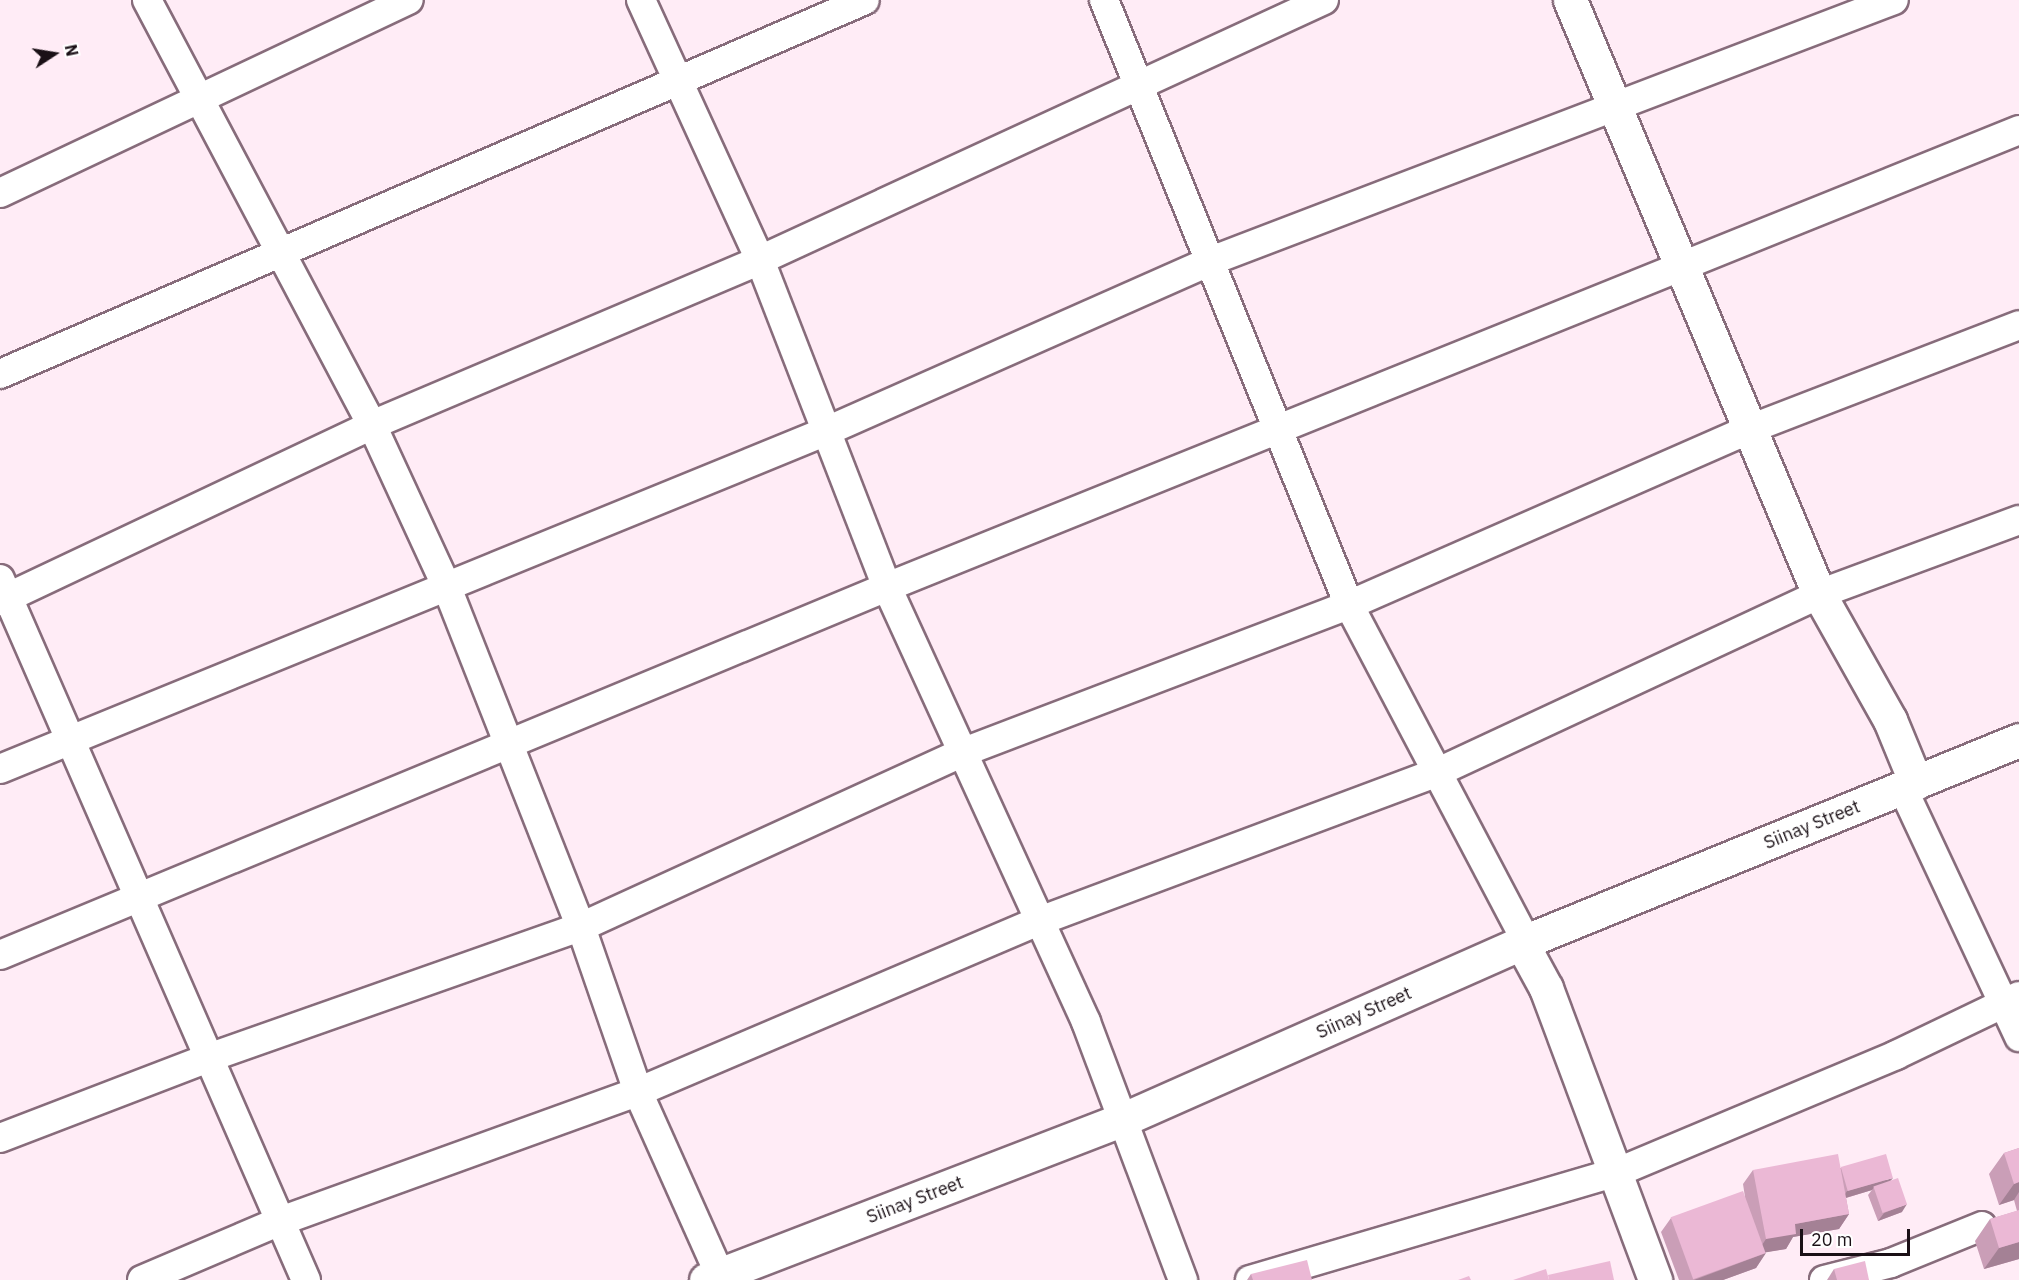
<!DOCTYPE html>
<style>
body{margin:0}
#map{position:relative;width:2019px;height:1280px;overflow:hidden;background:#ffecf6;font-family:"IBM Plex Sans",sans-serif}
div>[style]{position:absolute}
[style*='--x']{left:calc(var(--x)*1px);top:calc(var(--y)*1px);width:calc(var(--w)*1px);rotate:calc(var(--a)*1deg)}
.roads{filter:drop-shadow(2px 0 #876c7b) drop-shadow(-2px 0 #876c7b) drop-shadow(0 2px #876c7b) drop-shadow(0 -2px #876c7b)}
.street>*{height:28px;margin:-14px;padding:0 14px;transform-origin:14px;border-radius:14px;background:#fff}
.secondary>*{height:33px;margin:-16.5px;padding:0 16.5px;transform-origin:16.5px;border-radius:16.5px;background:#fff}
.wall>*{inset:0;background:#ca9eb7}
.shaded-wall>*{inset:0;background:#a48195}
.building>*{inset:0;background:#ebb8d5;transform-origin:0 0}
span{translate:-50% -50%;white-space:nowrap;text-align:center;line-height:1.15;-webkit-text-stroke:4.5px #fff;paint-order:stroke}
.street-label{font-size:18px;color:#1a1016}
.north{position:absolute;left:24px;top:24px;width:60px;height:60px;-webkit-text-stroke:4px #fff;paint-order:stroke;rotate:78deg;font-size:16px;font-weight:700;line-height:24px;text-align:center;color:#1a1016}
.north::after{content:'';display:block;margin:auto;width:21px;height:27px;background:#1a1016;clip-path:polygon(50% 0,100% 100%,50% 72%,0 100%)}
.scale{position:absolute;left:1800px;top:1229px;width:110px;height:27px;box-sizing:border-box;border:3px solid #1a1016;border-top:0;padding-left:8px;font-size:18px;line-height:21px;white-space:nowrap;color:#1a1016;-webkit-text-stroke:4px #fff;paint-order:stroke}
</style>
<div id="map">
<div class="roads">
<div class="street">
<div style="--x:147;--y:0;--w:481;--a:62.1"></div>
<div style="--x:372;--y:425;--w:422;--a:-23"></div>
<div style="--x:760;--y:260;--w:621;--a:-24.75"></div>
<div style="--x:641;--y:0;--w:286;--a:65.4"></div>
<div style="--x:760;--y:260;--w:351;--a:68.8"></div>
<div style="--x:887;--y:587;--w:478;--a:65.4"></div>
<div style="--x:1086;--y:1022;--w:276;--a:69.4"></div>
<div style="--x:1104;--y:0;--w:653;--a:67.95"></div>
<div style="--x:1349;--y:605;--w:380;--a:62.2"></div>
<div style="--x:0;--y:193;--w:452;--a:-25.3"></div>
<div style="--x:0;--y:374;--w:942;--a:-23.38"></div>
<div style="--x:0;--y:579;--w:765;--a:66.42"></div>
<div style="--x:0;--y:601;--w:412;--a:-25.3"></div>
<div style="--x:372;--y:425;--w:176;--a:65.2"></div>
<div style="--x:446;--y:585;--w:368;--a:68.5"></div>
<div style="--x:581;--y:927;--w:175;--a:70.9"></div>
<div style="--x:638;--y:1092;--w:206;--a:65.9"></div>
<div style="--x:0;--y:769;--w:893;--a:-22.23"></div>
<div style="--x:827;--y:431;--w:417;--a:-23.9"></div>
<div style="--x:1208;--y:262;--w:734;--a:-20.9"></div>
<div style="--x:1903;--y:789;--w:274;--a:64.9"></div>
<div style="--x:0;--y:955;--w:960;--a:-22.53"></div>
<div style="--x:887;--y:587;--w:1221;--a:-21.98"></div>
<div style="--x:0;--y:1138;--w:226;--a:-21"></div>
<div style="--x:211;--y:1057;--w:392;--a:-19.4"></div>
<div style="--x:581;--y:927;--w:418;--a:-24.6"></div>
<div style="--x:961;--y:753;--w:415;--a:-20.9"></div>
<div style="--x:1349;--y:605;--w:438;--a:-23.7"></div>
<div style="--x:1750;--y:429;--w:288;--a:-21.1"></div>
<div style="--x:142;--y:1280;--w:148;--a:-23.1"></div>
<div style="--x:278;--y:1222;--w:383;--a:-19.9"></div>
<div style="--x:638;--y:1092;--w:434;--a:-23.1"></div>
<div style="--x:1037;--y:922;--w:426;--a:-20.5"></div>
<div style="--x:1436;--y:773;--w:423;--a:-25"></div>
<div style="--x:1819;--y:594;--w:213;--a:-20.3"></div>
<div style="--x:1250;--y:1280;--w:384;--a:-16.4"></div>
<div style="--x:1618;--y:1172;--w:302;--a:-22.8"></div>
<div style="--x:1896;--y:1055;--w:136;--a:-25.6"></div>
<div style="--x:1824;--y:1280;--w:69;--a:-14.2"></div>
<div style="--x:1891;--y:1263;--w:98;--a:-22.1"></div>
</div>
<div class="secondary">
<div style="--x:1570;--y:0;--w:644;--a:67.26"></div>
<div style="--x:1819;--y:594;--w:145;--a:60.6"></div>
<div style="--x:1890;--y:720;--w:68;--a:67.6"></div>
<div style="--x:1522;--y:944;--w:50;--a:61.4"></div>
<div style="--x:1546;--y:988;--w:312;--a:69.5"></div>
<div style="--x:706;--y:1280;--w:448;--a:-21.1"></div>
<div style="--x:1124;--y:1119;--w:440;--a:-23.9"></div>
<div style="--x:1526;--y:941;--w:532;--a:-22.18"></div>
</div>
</div>
<div class="wall">
<div style="clip-path:polygon(2019px 1148px,2019px 1259px,1984px 1269px,1975px 1241px,1990px 1219px,2017px 1211px,2014px 1200px,1999px 1205px,1989px 1174px,2004px 1153px)"></div>
<div style="clip-path:polygon(1841px 1168px,1891px 1181px,1902px 1212px,1878px 1221px,1868px 1195px,1872px 1190px,1846px 1198px,1849px 1214px,1839px 1229px,1793px 1237px,1786px 1249px,1766px 1252px,1756px 1268px,1723px 1280px,1679px 1280px,1661px 1232px,1671px 1218px,1745px 1197px,1743px 1184px,1753px 1170px)"></div>
<div style="clip-path:polygon(1834px 1269px,1869px 1280px,1827px 1280px)"></div>
<div style="clip-path:polygon(1251px 1274px,1312px 1280px,1247px 1280px)"></div>
</div>
<div class="shaded-wall">
<div style="clip-path:polygon(1893px 1178px,1887px 1185px,1874px 1187px,1872px 1190px,1842px 1199px,1847px 1191px)"></div>
<div style="clip-path:polygon(2019px 1182px,2019px 1192px,2014px 1200px,1999px 1205px,2014px 1184px)"></div>
<div style="clip-path:polygon(1907px 1204px,1902px 1212px,1878px 1221px,1884px 1213px)"></div>
<div style="clip-path:polygon(1849px 1214px,1839px 1229px,1793px 1237px,1786px 1249px,1756px 1254px,1766px 1239px,1795px 1224px)"></div>
<div style="clip-path:polygon(2019px 1242px,2019px 1259px,1984px 1269px,1999px 1248px)"></div>
<div style="clip-path:polygon(1766px 1253px,1756px 1268px,1723px 1280px,1694px 1280px)"></div>
</div>
<div class="building">
<div style="clip-path:polygon(2019px 1148px,2019px 1182px,2014px 1184px,2004px 1153px)"></div>
<div style="clip-path:polygon(1838px 1154px,1849px 1214px,1795px 1224px,1796px 1234px,1766px 1239px,1753px 1170px)"></div>
<div style="left:1886px;top:1154px;width:25px;height:47px;rotate:74deg"></div>
<div style="left:1898px;top:1178px;width:28px;height:26px;rotate:71deg"></div>
<div style="left:1743px;top:1191px;width:66px;height:77px;rotate:70deg"></div>
<div style="clip-path:polygon(2019px 1210px,2019px 1242px,1999px 1248px,1990px 1219px)"></div>
<div style="clip-path:polygon(1307px 1260px,1312px 1280px,1253px 1280px,1251px 1274px)"></div>
<div style="clip-path:polygon(1610px 1261px,1614px 1280px,1549px 1280px,1548px 1275px)"></div>
<div style="clip-path:polygon(1865px 1261px,1869px 1280px,1837px 1280px,1834px 1269px)"></div>
<div style="clip-path:polygon(1546px 1269px,1549px 1280px,1513px 1280px)"></div>
<div style="clip-path:polygon(1469px 1276px,1471px 1280px,1458px 1280px)"></div>
</div>
<div class="street-label">
<span style="left:1812px;top:825px;rotate:-22deg">Siinay Street</span>
<span style="left:1364px;top:1013px;rotate:-24deg">Siinay Street</span>
<span style="left:915px;top:1200px;rotate:-21deg">Siinay Street</span>
</div>
<div class="north">N</div>
<div class="scale">20 m</div>
</div>
